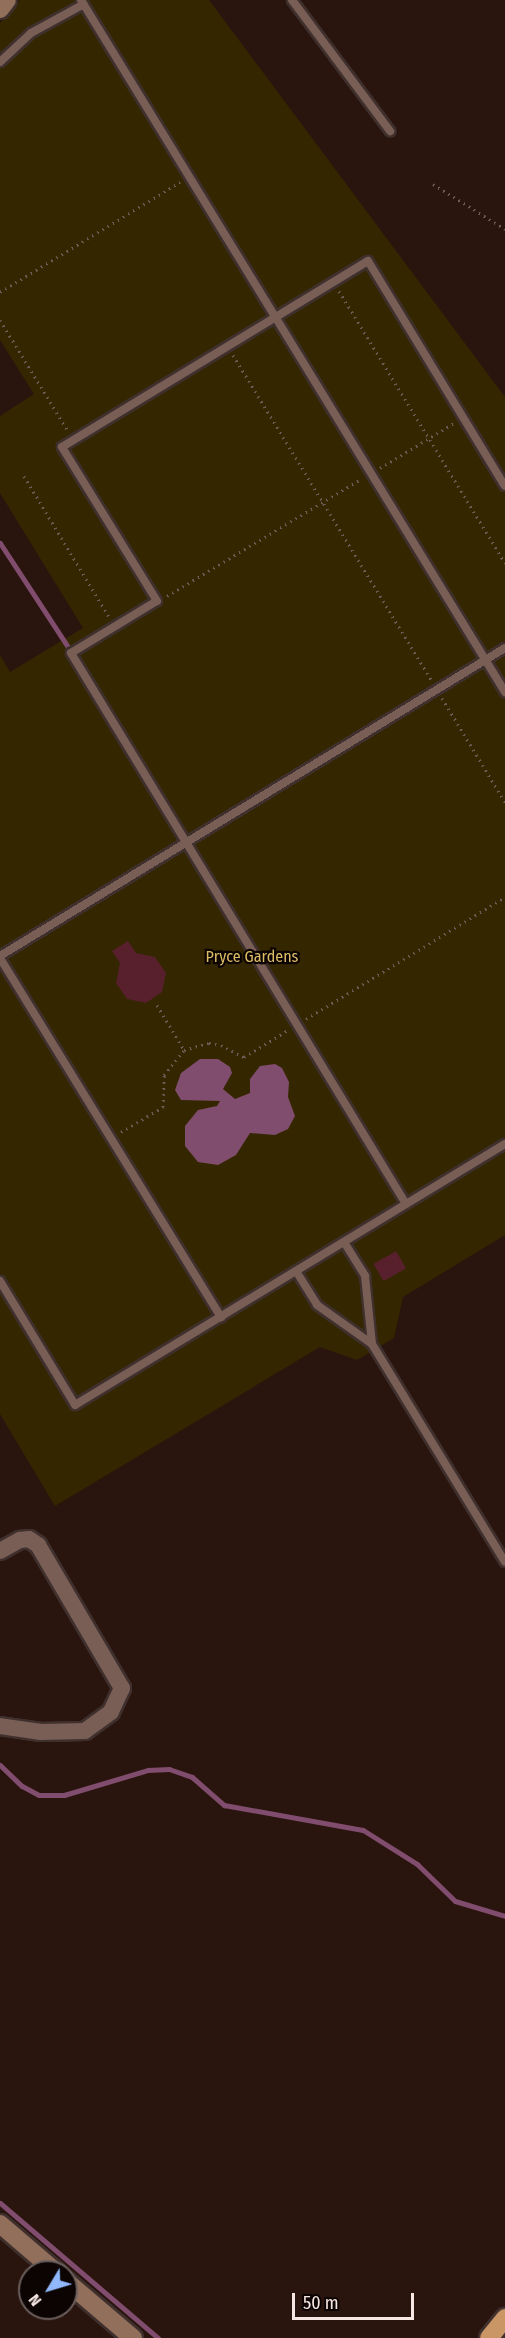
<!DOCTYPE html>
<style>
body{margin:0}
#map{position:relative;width:505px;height:2338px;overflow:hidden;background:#2a140e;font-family:"Fira Sans Condensed",sans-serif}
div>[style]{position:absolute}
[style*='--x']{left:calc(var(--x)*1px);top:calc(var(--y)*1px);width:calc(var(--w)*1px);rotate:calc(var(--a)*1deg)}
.green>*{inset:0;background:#342700}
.water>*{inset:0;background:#814d6e}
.stream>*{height:5px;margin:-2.5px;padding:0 2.5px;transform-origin:2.5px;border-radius:2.5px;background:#814d6e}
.building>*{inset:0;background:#57202c;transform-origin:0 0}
.path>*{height:3px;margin-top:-1.5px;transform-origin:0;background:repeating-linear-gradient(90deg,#6e5a54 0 1.5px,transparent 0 6px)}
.roads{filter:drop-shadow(2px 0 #3f302d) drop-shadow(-2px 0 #3f302d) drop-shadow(0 2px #3f302d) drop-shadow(0 -2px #3f302d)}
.lane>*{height:8px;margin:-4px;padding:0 4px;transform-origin:4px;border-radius:4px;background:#795e56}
.street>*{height:16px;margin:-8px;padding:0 8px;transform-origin:8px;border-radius:8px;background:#795e56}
.secondary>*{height:18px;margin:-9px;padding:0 9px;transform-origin:9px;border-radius:9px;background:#926f5b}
.highway>*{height:18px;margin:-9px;padding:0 9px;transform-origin:9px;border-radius:9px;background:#cb9666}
span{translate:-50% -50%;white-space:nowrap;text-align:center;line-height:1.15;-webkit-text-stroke:4.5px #0c0403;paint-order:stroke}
.park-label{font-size:16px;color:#ddbd66}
.north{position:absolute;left:18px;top:2260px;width:60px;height:60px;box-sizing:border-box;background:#0c0403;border:2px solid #6a5f5c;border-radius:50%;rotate:232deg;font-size:16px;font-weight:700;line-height:24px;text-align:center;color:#f7e7e2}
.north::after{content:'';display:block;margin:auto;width:21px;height:27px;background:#91b8fd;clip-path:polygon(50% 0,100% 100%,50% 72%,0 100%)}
.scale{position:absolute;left:292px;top:2293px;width:122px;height:27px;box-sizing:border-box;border:3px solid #f7e7e2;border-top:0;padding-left:8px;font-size:18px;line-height:21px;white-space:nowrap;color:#f7e7e2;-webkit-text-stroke:4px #0c0403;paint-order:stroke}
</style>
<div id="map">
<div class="green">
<div style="clip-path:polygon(20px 0,209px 0,505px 397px,505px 1235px,403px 1297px,394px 1338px,357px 1360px,320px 1347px,55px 1506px,0 1414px,0 655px,10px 672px,83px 628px,0 493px,0 416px,34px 394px,0 340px,0 23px)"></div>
</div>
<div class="water">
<div style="clip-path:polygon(200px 1059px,218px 1059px,230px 1067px,232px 1073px,223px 1089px,235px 1099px,250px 1093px,250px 1079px,260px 1066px,275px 1064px,282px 1068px,289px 1082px,288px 1097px,295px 1116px,288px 1129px,275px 1135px,250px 1133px,236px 1155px,218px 1165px,198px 1162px,185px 1146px,185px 1126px,198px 1110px,217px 1106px,220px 1101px,181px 1100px,175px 1090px,181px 1073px)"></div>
</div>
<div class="stream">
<div style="--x:0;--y:543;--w:124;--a:56.8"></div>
<div style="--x:0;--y:1765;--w:30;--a:44"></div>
<div style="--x:22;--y:1786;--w:19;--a:28"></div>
<div style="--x:39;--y:1795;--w:25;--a:0"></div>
<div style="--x:64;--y:1795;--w:88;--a:-16.6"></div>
<div style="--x:148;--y:1770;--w:21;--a:-3"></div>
<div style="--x:169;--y:1769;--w:24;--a:19"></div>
<div style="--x:192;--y:1777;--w:43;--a:41.2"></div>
<div style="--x:224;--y:1805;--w:141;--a:10.2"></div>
<div style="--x:363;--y:1830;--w:64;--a:32.2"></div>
<div style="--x:417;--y:1864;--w:53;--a:44.2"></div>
<div style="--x:455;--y:1901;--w:52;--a:16.7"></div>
<div style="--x:0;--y:2203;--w:208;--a:40.5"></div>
</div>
<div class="building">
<div style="clip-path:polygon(128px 941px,136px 953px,155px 957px,166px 973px,162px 992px,146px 1003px,127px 999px,116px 983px,120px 963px,112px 951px)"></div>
<div style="left:396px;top:1251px;width:20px;height:26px;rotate:60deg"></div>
</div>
<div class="path">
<div style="--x:433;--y:184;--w:85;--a:32"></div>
<div style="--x:339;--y:291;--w:319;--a:58.6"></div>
<div style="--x:0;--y:292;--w:211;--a:-31.4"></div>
<div style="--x:0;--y:320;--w:130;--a:58.5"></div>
<div style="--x:233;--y:355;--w:381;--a:58.6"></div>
<div style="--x:380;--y:468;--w:87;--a:-31.3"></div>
<div style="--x:24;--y:476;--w:165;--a:58.9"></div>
<div style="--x:167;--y:596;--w:227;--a:-31.1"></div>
<div style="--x:442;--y:698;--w:122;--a:58.8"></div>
<div style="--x:157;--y:1005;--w:52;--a:59"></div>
<div style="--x:306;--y:1019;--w:233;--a:-31.5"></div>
<div style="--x:121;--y:1132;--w:49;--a:-30.8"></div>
<div style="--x:163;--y:1107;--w:32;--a:-88"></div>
<div style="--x:164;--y:1075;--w:32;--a:-51"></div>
<div style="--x:184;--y:1050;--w:26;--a:-16"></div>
<div style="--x:209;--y:1043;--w:12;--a:9"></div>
<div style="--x:221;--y:1045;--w:26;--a:28"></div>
<div style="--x:244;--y:1057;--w:52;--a:-31.5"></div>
</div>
<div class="roads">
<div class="lane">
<div style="--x:81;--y:0;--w:812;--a:58.5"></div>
<div style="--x:292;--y:0;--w:164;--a:53.2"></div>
<div style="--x:0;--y:62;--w:42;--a:-43.1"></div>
<div style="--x:31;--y:33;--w:60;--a:-28.7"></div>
<div style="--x:0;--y:956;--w:592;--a:-31.38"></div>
<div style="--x:0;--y:958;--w:422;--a:58.4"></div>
<div style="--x:406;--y:1204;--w:645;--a:-121.3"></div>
<div style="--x:71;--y:653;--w:100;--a:-31.2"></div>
<div style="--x:157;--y:601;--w:181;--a:-121.7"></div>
<div style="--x:62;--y:447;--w:358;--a:-31.3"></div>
<div style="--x:368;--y:261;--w:263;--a:58.7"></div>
<div style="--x:344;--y:1242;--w:40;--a:58"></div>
<div style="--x:365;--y:1276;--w:68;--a:84.1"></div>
<div style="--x:296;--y:1271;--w:40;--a:58"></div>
<div style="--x:317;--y:1305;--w:67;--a:35.3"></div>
<div style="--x:372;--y:1344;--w:255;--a:58.6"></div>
<div style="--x:0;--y:1281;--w:145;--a:58.8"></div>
<div style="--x:75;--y:1405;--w:503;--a:-31.26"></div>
</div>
<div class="street">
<div style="--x:0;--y:1551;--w:23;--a:-29"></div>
<div style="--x:20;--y:1540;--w:9;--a:-6"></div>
<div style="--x:29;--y:1539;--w:11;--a:34"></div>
<div style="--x:38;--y:1545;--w:166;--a:59.6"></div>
<div style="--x:122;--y:1688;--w:26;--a:115"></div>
<div style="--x:111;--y:1712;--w:32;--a:144"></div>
<div style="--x:85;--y:1731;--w:44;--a:178.7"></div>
<div style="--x:41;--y:1732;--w:41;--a:-171.7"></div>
</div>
<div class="secondary">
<div style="--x:0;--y:9;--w:11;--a:-52"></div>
<div style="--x:0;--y:2224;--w:74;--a:40.6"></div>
<div style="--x:66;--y:2281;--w:88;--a:40.4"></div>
</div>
<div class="highway">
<div style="--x:489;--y:2338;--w:26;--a:-51"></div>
</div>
</div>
<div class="park-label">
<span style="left:252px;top:957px">Pryce Gardens</span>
</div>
<div class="north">N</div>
<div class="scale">50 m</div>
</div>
